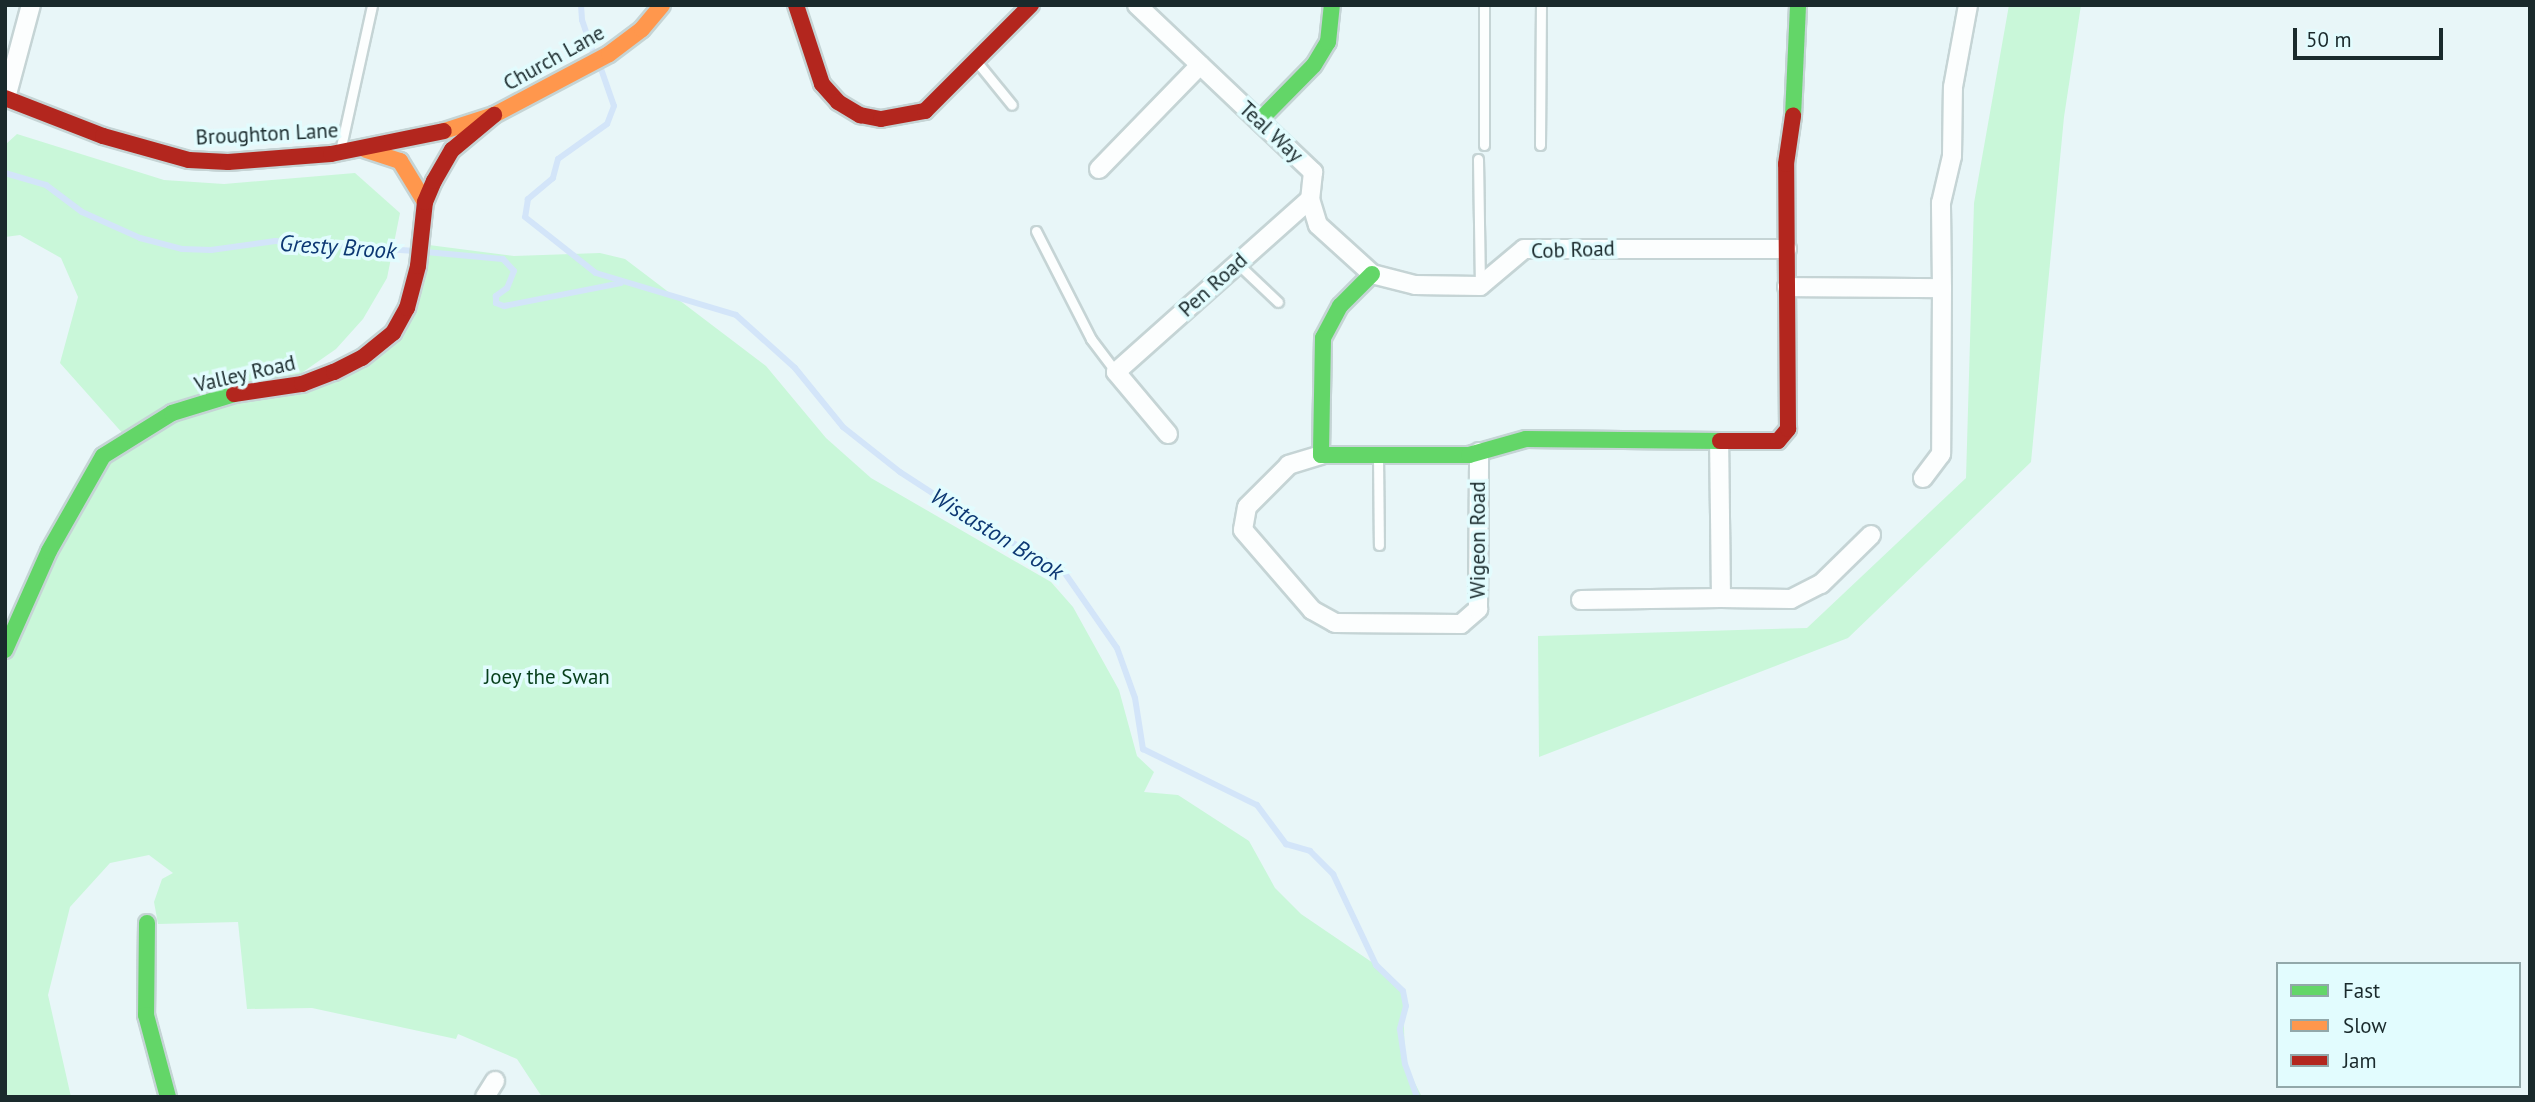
<!DOCTYPE html>
<style>
body{margin:0}
#map{position:relative;width:2535px;height:1102px;overflow:hidden;background:#e8f6f8;font-family:"PT Sans",sans-serif}
div>[style]{position:absolute}
[style*='--x']{left:calc(var(--x)*1px);top:calc(var(--y)*1px);width:calc(var(--w)*1px);rotate:calc(var(--a)*1deg)}
.green>*{inset:0;background:#c9f7d9}
.stream>*{height:6px;margin:-3px;padding:0 3px;transform-origin:3px;border-radius:3px;background:#d3e5f9}
.roads{filter:drop-shadow(2px 0 #c5d4d5) drop-shadow(-2px 0 #c5d4d5) drop-shadow(0 2px #c5d4d5) drop-shadow(0 -2px #c5d4d5)}
.lane>*{height:9px;margin:-4.5px;padding:0 4.5px;transform-origin:4.5px;border-radius:4.5px;background:#fcfefe}
.street>*{height:18px;margin:-9px;padding:0 9px;transform-origin:9px;border-radius:9px;background:#fcfefe}
.fast>*{height:16px;margin:-8px;padding:0 8px;transform-origin:8px;border-radius:8px;background:#63d668}
.slow>*{height:16px;margin:-8px;padding:0 8px;transform-origin:8px;border-radius:8px;background:#ff974d}
.jam>*{height:16px;margin:-8px;padding:0 8px;transform-origin:8px;border-radius:8px;background:#b3261e}
span{translate:-50% -50%;white-space:nowrap;text-align:center;line-height:1.15;-webkit-text-stroke:7px #e2fcfe;paint-order:stroke}
.street-label{font-size:21px;color:#1a2a2c}
.park-label{font-size:21px;color:#063f1b}
.water-label{font-size:23px;color:#0d3873;font-style:italic}
.frame{position:absolute;inset:0;border:7px solid #1a2a2c;pointer-events:none}
.legend{position:absolute;left:2276px;top:962px;width:245px;height:126px;box-sizing:border-box;background:#e2fcfe;border:2px solid #92a8aa;margin:0;padding:9px 12px;list-style:none;font-size:21px;color:#1a2a2c}
.legend li{display:flex;align-items:center;gap:14px;height:35px}
.legend b{width:35px;border:2px solid #92a8aa}
.scale{position:absolute;left:2293px;top:28px;width:150px;height:32px;box-sizing:border-box;border:4px solid #1a2a2c;border-top:0;padding-left:9px;font-size:21px;line-height:24px;white-space:nowrap;color:#1a2a2c;-webkit-text-stroke:5px #e2fcfe;paint-order:stroke}
</style>
<div id="map">
<div class="green">
<div style="clip-path:polygon(2009px 5px,2081px 5px,2064px 117px,2031px 462px,1848px 638px,1539px 757px,1538px 636px,1807px 628px,1966px 478px,1974px 203px)"></div>
<div style="clip-path:polygon(17px 134px,164px 180px,224px 184px,355px 173px,400px 213px,387px 278px,363px 319px,336px 349px,283px 386px,393px 333px,429px 245px,514px 256px,600px 253px,625px 259px,766px 366px,826px 438px,871px 478px,1051px 582px,1073px 607px,1119px 690px,1137px 756px,1154px 772px,1144px 792px,1178px 795px,1249px 841px,1275px 888px,1301px 914px,1376px 965px,1403px 991px,1405px 1064px,1422px 1097px,542px 1097px,517px 1059px,458px 1034px,456px 1039px,312px 1008px,247px 1009px,238px 922px,158px 924px,154px 902px,162px 879px,173px 873px,149px 855px,110px 863px,70px 907px,48px 995px,71px 1097px,5px 1097px,5px 650px,125px 436px,60px 363px,78px 297px,61px 258px,20px 235px,5px 237px,5px 145px)"></div>
</div>
<div class="stream">
<div style="--x:581;--y:5;--w:15;--a:86"></div>
<div style="--x:582;--y:20;--w:39;--a:71"></div>
<div style="--x:600;--y:66;--w:42;--a:70.7"></div>
<div style="--x:614;--y:106;--w:19;--a:111"></div>
<div style="--x:607;--y:124;--w:60;--a:144.5"></div>
<div style="--x:558;--y:159;--w:20;--a:105"></div>
<div style="--x:553;--y:178;--w:33;--a:140"></div>
<div style="--x:528;--y:199;--w:18;--a:99"></div>
<div style="--x:525;--y:217;--w:90;--a:38.3"></div>
<div style="--x:596;--y:273;--w:146;--a:16.7"></div>
<div style="--x:736;--y:315;--w:79;--a:41.9"></div>
<div style="--x:795;--y:368;--w:76;--a:50.9"></div>
<div style="--x:843;--y:427;--w:73;--a:38.3"></div>
<div style="--x:900;--y:472;--w:112;--a:33"></div>
<div style="--x:994;--y:533;--w:77;--a:27.9"></div>
<div style="--x:1062;--y:569;--w:96;--a:55.2"></div>
<div style="--x:1117;--y:648;--w:53;--a:70.2"></div>
<div style="--x:1135;--y:698;--w:52;--a:81.1"></div>
<div style="--x:1143;--y:749;--w:127;--a:26.2"></div>
<div style="--x:1257;--y:805;--w:49;--a:53.4"></div>
<div style="--x:1286;--y:844;--w:25;--a:16"></div>
<div style="--x:1310;--y:851;--w:33;--a:45"></div>
<div style="--x:1333;--y:874;--w:101;--a:64.7"></div>
<div style="--x:1376;--y:965;--w:37;--a:44"></div>
<div style="--x:1403;--y:991;--w:15;--a:79"></div>
<div style="--x:1406;--y:1006;--w:24;--a:105"></div>
<div style="--x:1400;--y:1029;--w:35;--a:82"></div>
<div style="--x:1405;--y:1064;--w:35;--a:70"></div>
<div style="--x:5;--y:173;--w:43;--a:16.3"></div>
<div style="--x:46;--y:185;--w:45;--a:36.9"></div>
<div style="--x:82;--y:212;--w:64;--a:24.1"></div>
<div style="--x:140;--y:238;--w:43;--a:14.7"></div>
<div style="--x:182;--y:249;--w:29;--a:2"></div>
<div style="--x:211;--y:250;--w:65;--a:-8"></div>
<div style="--x:275;--y:241;--w:140;--a:4.1"></div>
<div style="--x:426;--y:252;--w:77;--a:5.2"></div>
<div style="--x:503;--y:259;--w:16;--a:47"></div>
<div style="--x:514;--y:271;--w:18;--a:112"></div>
<div style="--x:507;--y:288;--w:14;--a:144"></div>
<div style="--x:496;--y:296;--w:7;--a:90"></div>
<div style="--x:496;--y:303;--w:9;--a:21"></div>
<div style="--x:504;--y:306;--w:119;--a:-11.1"></div>
</div>
<div class="roads">
<div class="lane">
<div style="--x:977;--y:62;--w:55;--a:50.9"></div>
<div style="--x:1484;--y:145;--w:140;--a:-90"></div>
<div style="--x:1540;--y:145;--w:140;--a:-89.6"></div>
<div style="--x:340;--y:151;--w:149;--a:-77.6"></div>
<div style="--x:1478;--y:159;--w:125;--a:89.1"></div>
<div style="--x:1036;--y:231;--w:121;--a:63"></div>
<div style="--x:1091;--y:339;--w:41;--a:52.9"></div>
<div style="--x:1238;--y:264;--w:55;--a:43.5"></div>
<div style="--x:1378;--y:456;--w:89;--a:89.4"></div>
</div>
<div class="street">
<div style="--x:1137;--y:5;--w:243;--a:43.5"></div>
<div style="--x:1313;--y:172;--w:27;--a:96"></div>
<div style="--x:1310;--y:199;--w:27;--a:73"></div>
<div style="--x:1318;--y:225;--w:73;--a:42.2"></div>
<div style="--x:1372;--y:274;--w:44;--a:14.3"></div>
<div style="--x:1415;--y:285;--w:65;--a:0.9"></div>
<div style="--x:1480;--y:286;--w:57;--a:-40.1"></div>
<div style="--x:1524;--y:249;--w:263;--a:0"></div>
<div style="--x:6;--y:98;--w:96;--a:-75"></div>
<div style="--x:1099;--y:169;--w:145;--a:-45.8"></div>
<div style="--x:1787;--y:287;--w:155;--a:0.4"></div>
<div style="--x:1942;--y:288;--w:166;--a:90.3"></div>
<div style="--x:1941;--y:454;--w:30;--a:127"></div>
<div style="--x:1942;--y:288;--w:85;--a:-90.7"></div>
<div style="--x:1941;--y:203;--w:48;--a:-76.8"></div>
<div style="--x:1952;--y:156;--w:69;--a:-89.2"></div>
<div style="--x:1953;--y:87;--w:83;--a:-79.6"></div>
<div style="--x:1168;--y:434;--w:81;--a:-130"></div>
<div style="--x:1116;--y:372;--w:260;--a:-41.7"></div>
<div style="--x:1321;--y:455;--w:34;--a:163"></div>
<div style="--x:1289;--y:465;--w:59;--a:135"></div>
<div style="--x:1247;--y:507;--w:23;--a:100"></div>
<div style="--x:1243;--y:530;--w:106;--a:49.2"></div>
<div style="--x:1312;--y:610;--w:26;--a:29"></div>
<div style="--x:1335;--y:623;--w:126;--a:0.5"></div>
<div style="--x:1461;--y:624;--w:23;--a:-41"></div>
<div style="--x:1478;--y:609;--w:157;--a:-89.6"></div>
<div style="--x:1721;--y:598;--w:70;--a:0.8"></div>
<div style="--x:1791;--y:599;--w:34;--a:-27"></div>
<div style="--x:1821;--y:584;--w:70;--a:-44.4"></div>
<div style="--x:1581;--y:600;--w:140;--a:-0.8"></div>
<div style="--x:1721;--y:598;--w:156;--a:-90.7"></div>
<div style="--x:485;--y:1097;--w:19;--a:-58"></div>
</div>
<div class="fast">
<div style="--x:1793;--y:116;--w:111;--a:-87.4"></div>
<div style="--x:1259;--y:121;--w:78;--a:-45.5"></div>
<div style="--x:1314;--y:65;--w:27;--a:-59"></div>
<div style="--x:1328;--y:42;--w:37;--a:-84"></div>
<div style="--x:1372;--y:274;--w:45;--a:135"></div>
<div style="--x:1340;--y:306;--w:36;--a:118"></div>
<div style="--x:1323;--y:338;--w:117;--a:91"></div>
<div style="--x:1321;--y:455;--w:148;--a:0"></div>
<div style="--x:1469;--y:455;--w:59;--a:-15.7"></div>
<div style="--x:1526;--y:439;--w:194;--a:0.6"></div>
<div style="--x:5;--y:650;--w:108;--a:-66"></div>
<div style="--x:49;--y:551;--w:109;--a:-60.4"></div>
<div style="--x:103;--y:456;--w:81;--a:-31.9"></div>
<div style="--x:172;--y:413;--w:65;--a:-17"></div>
<div style="--x:147;--y:923;--w:92;--a:90.6"></div>
<div style="--x:146;--y:1015;--w:85;--a:75"></div>
</div>
<div class="slow">
<div style="--x:444;--y:131;--w:52;--a:-17.7"></div>
<div style="--x:494;--y:115;--w:130;--a:-27.9"></div>
<div style="--x:609;--y:54;--w:41;--a:-37.1"></div>
<div style="--x:642;--y:29;--w:31;--a:-50"></div>
<div style="--x:366;--y:150;--w:36;--a:18"></div>
<div style="--x:400;--y:161;--w:48;--a:58.6"></div>
</div>
<div class="jam">
<div style="--x:796;--y:5;--w:83;--a:71.8"></div>
<div style="--x:822;--y:84;--w:24;--a:48"></div>
<div style="--x:838;--y:102;--w:26;--a:31"></div>
<div style="--x:860;--y:115;--w:21;--a:11"></div>
<div style="--x:881;--y:119;--w:45;--a:-10.3"></div>
<div style="--x:925;--y:111;--w:150;--a:-45"></div>
<div style="--x:5;--y:98;--w:105;--a:21.2"></div>
<div style="--x:103;--y:136;--w:89;--a:15.6"></div>
<div style="--x:189;--y:160;--w:39;--a:3"></div>
<div style="--x:228;--y:162;--w:103;--a:-4.4"></div>
<div style="--x:331;--y:154;--w:115;--a:-11.5"></div>
<div style="--x:234;--y:394;--w:69;--a:-8.4"></div>
<div style="--x:302;--y:384;--w:34;--a:-21"></div>
<div style="--x:334;--y:372;--w:31;--a:-27"></div>
<div style="--x:362;--y:358;--w:40;--a:-39"></div>
<div style="--x:393;--y:333;--w:29;--a:-61"></div>
<div style="--x:407;--y:308;--w:43;--a:-75.3"></div>
<div style="--x:418;--y:266;--w:64;--a:-83.8"></div>
<div style="--x:425;--y:202;--w:23;--a:-67"></div>
<div style="--x:434;--y:181;--w:36;--a:-60"></div>
<div style="--x:452;--y:150;--w:55;--a:-39.8"></div>
<div style="--x:1720;--y:441;--w:58;--a:0"></div>
<div style="--x:1778;--y:441;--w:16;--a:-50"></div>
<div style="--x:1788;--y:429;--w:265;--a:-90.4"></div>
<div style="--x:1786;--y:164;--w:49;--a:-81.7"></div>
</div>
</div>
<div class="street-label">
<span style="left:554px;top:58px;rotate:-29deg">Church Lane</span>
<span style="left:1271px;top:132px;rotate:43deg">Teal Way</span>
<span style="left:267px;top:134px;rotate:-3deg">Broughton Lane</span>
<span style="left:1573px;top:250px;rotate:-2deg">Cob Road</span>
<span style="left:1213px;top:285px;rotate:-42deg">Pen Road</span>
<span style="left:245px;top:374px;rotate:-13deg">Valley Road</span>
<span style="left:1478px;top:540px;rotate:-90deg">Wigeon Road</span>
</div>
<div class="park-label">
<span style="left:547px;top:677px">Joey the Swan</span>
</div>
<div class="water-label">
<span style="left:338px;top:247px;rotate:4deg">Gresty Brook</span>
<span style="left:997px;top:534px;rotate:32deg">Wistaston Brook</span>
</div>
<div class="frame"></div>
<ul class="legend">
<li><b style="height:9px;background:#63d668"></b>Fast</li>
<li><b style="height:9px;background:#ff974d"></b>Slow</li>
<li><b style="height:9px;background:#b3261e"></b>Jam</li>
</ul>
<div class="scale">50 m</div>
</div>
